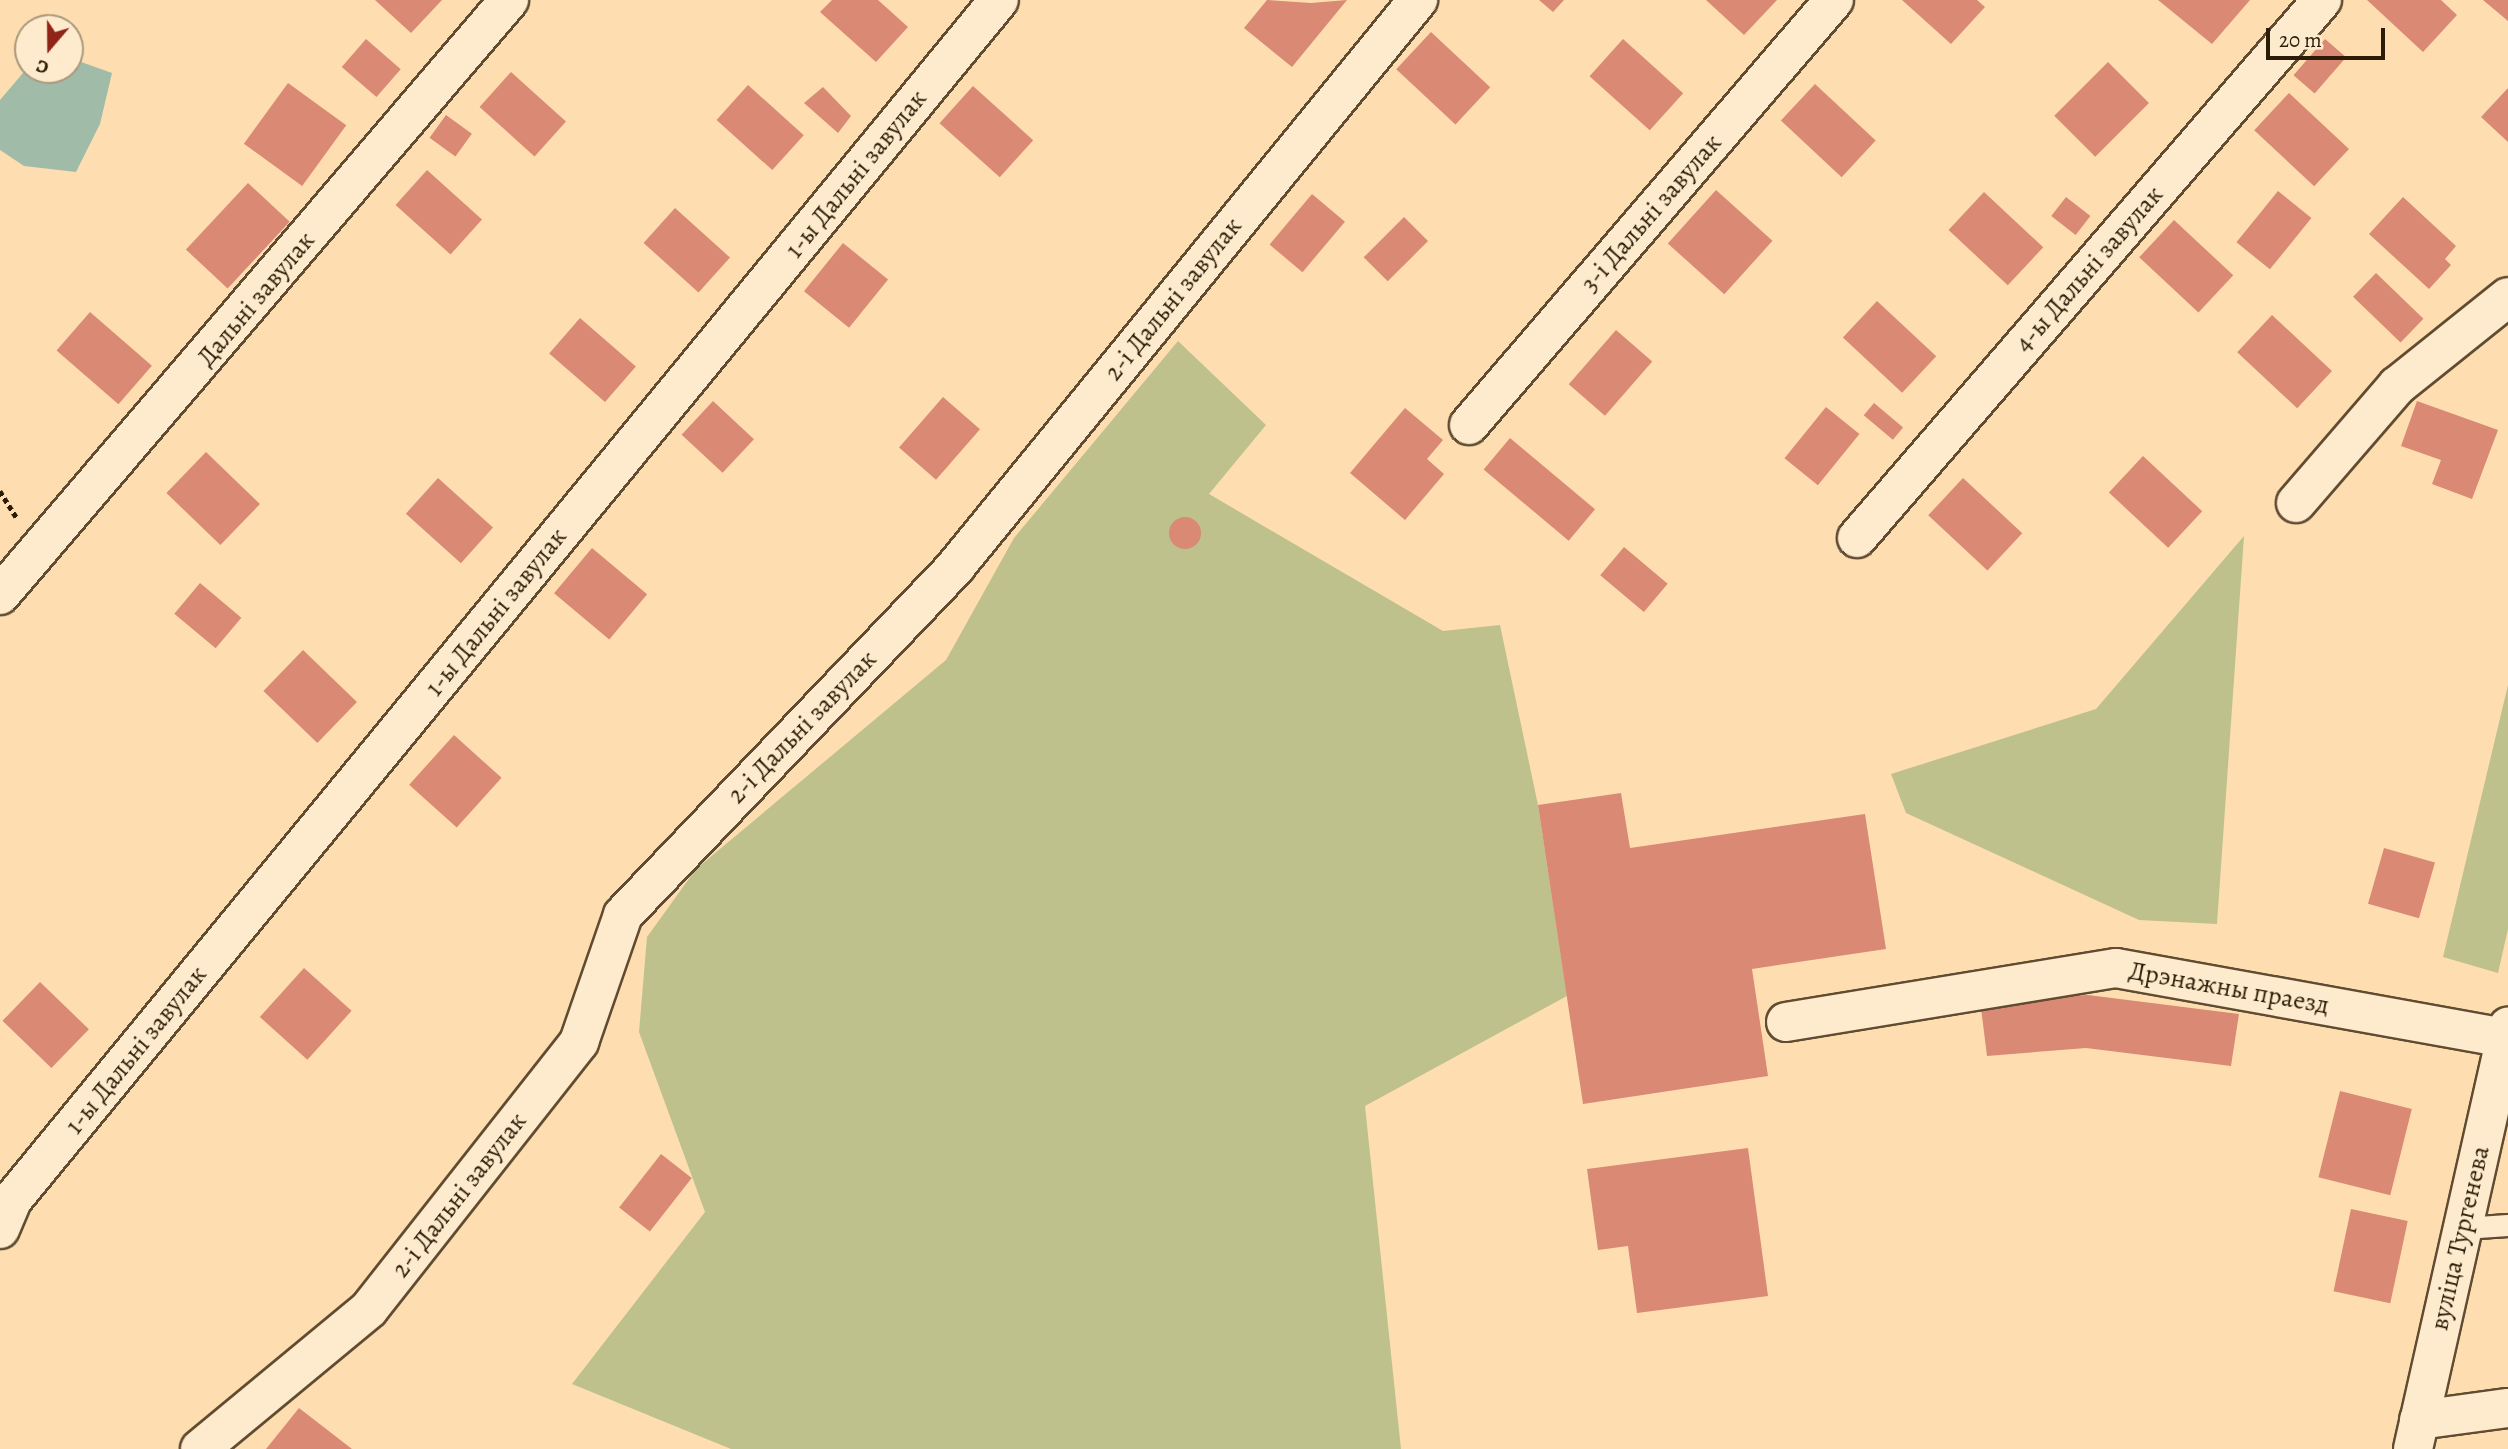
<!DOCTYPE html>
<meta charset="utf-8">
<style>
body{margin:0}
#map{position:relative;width:2508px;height:1449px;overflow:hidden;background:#fedeb0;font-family:Alegreya,serif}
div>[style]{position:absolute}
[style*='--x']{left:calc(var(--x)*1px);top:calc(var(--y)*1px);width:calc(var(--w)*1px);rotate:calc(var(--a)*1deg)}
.green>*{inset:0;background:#bec18c}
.water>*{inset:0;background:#a0bca9}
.building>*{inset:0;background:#d98974;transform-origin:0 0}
.round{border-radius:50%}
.path>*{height:4.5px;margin-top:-2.25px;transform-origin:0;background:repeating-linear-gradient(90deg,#2b1c07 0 5px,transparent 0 8.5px)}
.roads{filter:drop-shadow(2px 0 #604c31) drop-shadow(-2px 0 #604c31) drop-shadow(0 2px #604c31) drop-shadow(0 -2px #604c31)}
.service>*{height:21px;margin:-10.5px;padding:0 10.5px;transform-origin:10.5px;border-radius:10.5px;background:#feeacc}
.minor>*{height:38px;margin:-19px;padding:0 19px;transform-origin:19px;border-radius:19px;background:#feeacc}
span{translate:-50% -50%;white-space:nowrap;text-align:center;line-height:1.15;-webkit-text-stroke:6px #feeacc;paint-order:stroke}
.street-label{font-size:26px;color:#2b1c07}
.north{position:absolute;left:14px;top:14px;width:70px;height:70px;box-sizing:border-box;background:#feeacc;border:2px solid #aa987d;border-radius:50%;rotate:200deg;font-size:19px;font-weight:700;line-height:28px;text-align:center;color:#2b1c07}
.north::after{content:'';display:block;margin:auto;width:24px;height:32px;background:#8f2418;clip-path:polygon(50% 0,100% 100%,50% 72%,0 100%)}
.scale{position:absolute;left:2266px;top:28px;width:119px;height:32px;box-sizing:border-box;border:4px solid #2b1c07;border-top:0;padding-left:9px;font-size:21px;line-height:24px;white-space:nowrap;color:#2b1c07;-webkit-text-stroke:5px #feeacc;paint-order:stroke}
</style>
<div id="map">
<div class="green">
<div style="clip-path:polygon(1178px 341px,1266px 425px,1209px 494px,1443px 631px,1500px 625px,1538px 805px,1567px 996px,1365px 1106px,1401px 1449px,731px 1449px,572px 1384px,705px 1212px,639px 1032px,647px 937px,696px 869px,946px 660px,1014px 538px)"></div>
<div style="clip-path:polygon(2244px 536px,2217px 924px,2139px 920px,1906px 813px,1891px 774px,2096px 709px)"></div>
<div style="clip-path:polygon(2508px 685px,2508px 929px,2498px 973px,2443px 957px)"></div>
</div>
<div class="water">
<div style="clip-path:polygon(70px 58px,112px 73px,100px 124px,76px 172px,24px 166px,0 150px,0 100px,28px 67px,70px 70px)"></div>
</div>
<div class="building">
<div style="clip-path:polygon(375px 0,442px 0,411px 33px)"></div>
<div style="clip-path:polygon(832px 0,878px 0,908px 27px,876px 62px,820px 12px)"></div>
<div style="clip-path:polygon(1267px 0,1311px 3px,1347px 0,1292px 67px,1244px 28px)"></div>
<div style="clip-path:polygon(1539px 0,1564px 0,1553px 12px)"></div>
<div style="clip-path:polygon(1706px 0,1777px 0,1744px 35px)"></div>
<div style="clip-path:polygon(1902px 0,1977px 0,1985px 7px,1951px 44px)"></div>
<div style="clip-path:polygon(2158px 0,2250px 0,2212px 44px)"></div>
<div style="clip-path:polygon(2367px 0,2441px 0,2457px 15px,2423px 52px)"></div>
<div style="clip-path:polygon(2483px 0,2508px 0,2508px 21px)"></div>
<div style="left:1431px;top:32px;width:81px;height:51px;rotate:43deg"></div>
<div style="left:366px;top:39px;width:46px;height:37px;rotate:41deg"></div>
<div style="left:1623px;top:39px;width:81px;height:50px;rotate:42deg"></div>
<div style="left:2325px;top:39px;width:28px;height:48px;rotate:41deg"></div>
<div style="left:2108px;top:62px;width:58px;height:76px;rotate:45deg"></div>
<div style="left:511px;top:72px;width:74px;height:47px;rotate:42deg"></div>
<div style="left:288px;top:83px;width:72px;height:75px;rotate:36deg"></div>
<div style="left:1815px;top:84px;width:83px;height:50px;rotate:43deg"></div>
<div style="left:748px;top:85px;width:75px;height:47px;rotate:42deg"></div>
<div style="left:973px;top:86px;width:81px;height:50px;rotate:42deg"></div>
<div style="clip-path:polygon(823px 87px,851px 116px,838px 133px,804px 103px)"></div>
<div style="clip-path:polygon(2508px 88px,2508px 142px,2481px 117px)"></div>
<div style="left:2289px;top:93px;width:82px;height:51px;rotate:43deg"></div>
<div style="left:446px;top:115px;width:32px;height:28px;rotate:36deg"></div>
<div style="left:427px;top:170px;width:74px;height:47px;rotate:42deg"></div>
<div style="left:248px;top:183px;width:57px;height:91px;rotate:43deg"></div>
<div style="left:1716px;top:190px;width:76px;height:72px;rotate:42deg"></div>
<div style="left:2278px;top:191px;width:43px;height:66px;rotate:39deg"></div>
<div style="left:1984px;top:192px;width:81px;height:52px;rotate:43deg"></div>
<div style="left:1312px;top:194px;width:43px;height:66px;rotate:40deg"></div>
<div style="left:2066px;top:197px;width:31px;height:24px;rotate:38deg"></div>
<div style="clip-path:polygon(2403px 197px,2456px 246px,2445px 259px,2451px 265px,2429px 289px,2369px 234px)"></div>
<div style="left:675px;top:208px;width:74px;height:47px;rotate:42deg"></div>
<div style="left:1404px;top:217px;width:34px;height:57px;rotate:45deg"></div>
<div style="left:2174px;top:220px;width:81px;height:51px;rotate:43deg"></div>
<div style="left:843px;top:243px;width:58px;height:62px;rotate:39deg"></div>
<div style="left:2376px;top:273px;width:66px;height:33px;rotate:44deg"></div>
<div style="left:1877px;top:301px;width:81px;height:50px;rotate:43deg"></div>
<div style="left:90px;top:312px;width:82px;height:51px;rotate:41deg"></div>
<div style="left:2272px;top:315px;width:82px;height:51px;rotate:43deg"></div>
<div style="left:580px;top:318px;width:74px;height:47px;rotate:41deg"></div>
<div style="left:1616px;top:330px;width:48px;height:72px;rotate:41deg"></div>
<div style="left:943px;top:397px;width:49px;height:67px;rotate:41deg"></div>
<div style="left:713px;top:401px;width:56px;height:46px;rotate:43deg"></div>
<div style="clip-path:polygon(2417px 401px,2498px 430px,2472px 499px,2432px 484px,2441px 460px,2401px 446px)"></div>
<div style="left:1874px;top:403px;width:38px;height:16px;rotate:40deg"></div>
<div style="left:1826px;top:407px;width:43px;height:66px;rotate:39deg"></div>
<div style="clip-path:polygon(1405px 408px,1443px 440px,1427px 459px,1444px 474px,1405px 520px,1350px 473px)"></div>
<div style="left:1510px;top:438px;width:111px;height:41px;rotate:40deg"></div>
<div style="left:206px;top:452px;width:75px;height:57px;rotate:44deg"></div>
<div style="left:2143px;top:456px;width:81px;height:50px;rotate:43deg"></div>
<div style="left:438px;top:478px;width:74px;height:48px;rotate:42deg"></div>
<div style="left:1963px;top:478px;width:81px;height:51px;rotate:43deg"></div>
<div class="round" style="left:1169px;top:517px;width:32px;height:32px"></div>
<div style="left:1624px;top:547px;width:57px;height:37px;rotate:40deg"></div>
<div style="left:592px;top:548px;width:72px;height:59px;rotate:40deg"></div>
<div style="left:200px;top:583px;width:54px;height:40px;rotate:40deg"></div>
<div style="left:303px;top:650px;width:75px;height:57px;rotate:44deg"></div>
<div style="left:454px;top:735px;width:64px;height:67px;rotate:42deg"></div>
<div style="clip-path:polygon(1621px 793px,1630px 848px,1865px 814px,1886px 949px,1752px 969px,1768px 1076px,1583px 1104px,1538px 805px)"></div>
<div style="left:2384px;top:848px;width:53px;height:58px;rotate:16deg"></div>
<div style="left:304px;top:968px;width:64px;height:66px;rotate:42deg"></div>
<div style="left:40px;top:982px;width:68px;height:54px;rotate:44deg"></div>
<div style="clip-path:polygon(2088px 995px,2239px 1014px,2231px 1066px,2086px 1048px,1987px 1056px,1980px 1000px)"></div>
<div style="left:2340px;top:1091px;width:74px;height:89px;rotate:14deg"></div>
<div style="clip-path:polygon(1748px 1148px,1768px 1296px,1637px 1313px,1628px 1246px,1598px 1250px,1587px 1169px)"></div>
<div style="left:661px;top:1154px;width:39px;height:68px;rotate:38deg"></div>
<div style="left:2351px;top:1209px;width:58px;height:84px;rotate:12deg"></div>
<div style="clip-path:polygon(299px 1408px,352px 1449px,266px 1449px)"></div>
</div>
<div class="path">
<div style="--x:0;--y:491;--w:31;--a:58"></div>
</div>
<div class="roads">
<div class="service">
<div style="--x:2463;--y:1228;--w:45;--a:-3.8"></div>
</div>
<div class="minor">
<div style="--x:1469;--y:425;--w:560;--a:-49.34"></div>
<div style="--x:2296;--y:503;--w:155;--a:-49.2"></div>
<div style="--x:2397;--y:386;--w:142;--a:-38.7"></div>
<div style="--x:1857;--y:538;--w:711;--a:-49.16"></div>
<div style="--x:0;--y:595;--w:783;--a:-49.45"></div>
<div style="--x:1786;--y:1022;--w:334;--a:-9.3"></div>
<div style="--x:2116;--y:968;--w:396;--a:10.2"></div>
<div style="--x:0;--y:1229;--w:33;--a:-67"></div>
<div style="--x:13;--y:1199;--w:1552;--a:-50.57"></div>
<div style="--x:2419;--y:1420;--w:90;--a:-7.7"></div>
<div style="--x:200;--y:1449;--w:219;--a:-39.6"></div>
<div style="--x:369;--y:1309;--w:340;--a:-51.8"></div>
<div style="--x:579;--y:1042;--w:134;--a:-70.9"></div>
<div style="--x:623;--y:915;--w:482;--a:-46.3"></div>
<div style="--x:956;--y:566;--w:731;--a:-50.78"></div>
<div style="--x:2413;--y:1449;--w:433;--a:-77.3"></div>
</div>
</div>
<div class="street-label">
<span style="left:856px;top:174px;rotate:-51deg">1-ы Дальні завулак</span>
<span style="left:1651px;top:213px;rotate:-49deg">3-і Дальні завулак</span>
<span style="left:2089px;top:269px;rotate:-49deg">4-ы Дальні завулак</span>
<span style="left:256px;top:299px;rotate:-50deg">Дальні завулак</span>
<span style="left:1173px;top:299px;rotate:-51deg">2-і Дальні завулак</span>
<span style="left:496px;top:612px;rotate:-51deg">1-ы Дальні завулак</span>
<span style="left:802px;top:727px;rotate:-46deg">2-і Дальні завулак</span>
<span style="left:2229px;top:988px;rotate:10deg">Дрэнажны праезд</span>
<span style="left:136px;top:1050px;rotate:-51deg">1-ы Дальні завулак</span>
<span style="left:459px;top:1195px;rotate:-52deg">2-і Дальні завулак</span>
<span style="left:2460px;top:1238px;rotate:-77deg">вуліца Тургенева</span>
</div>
<div class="north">С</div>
<div class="scale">20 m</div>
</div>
